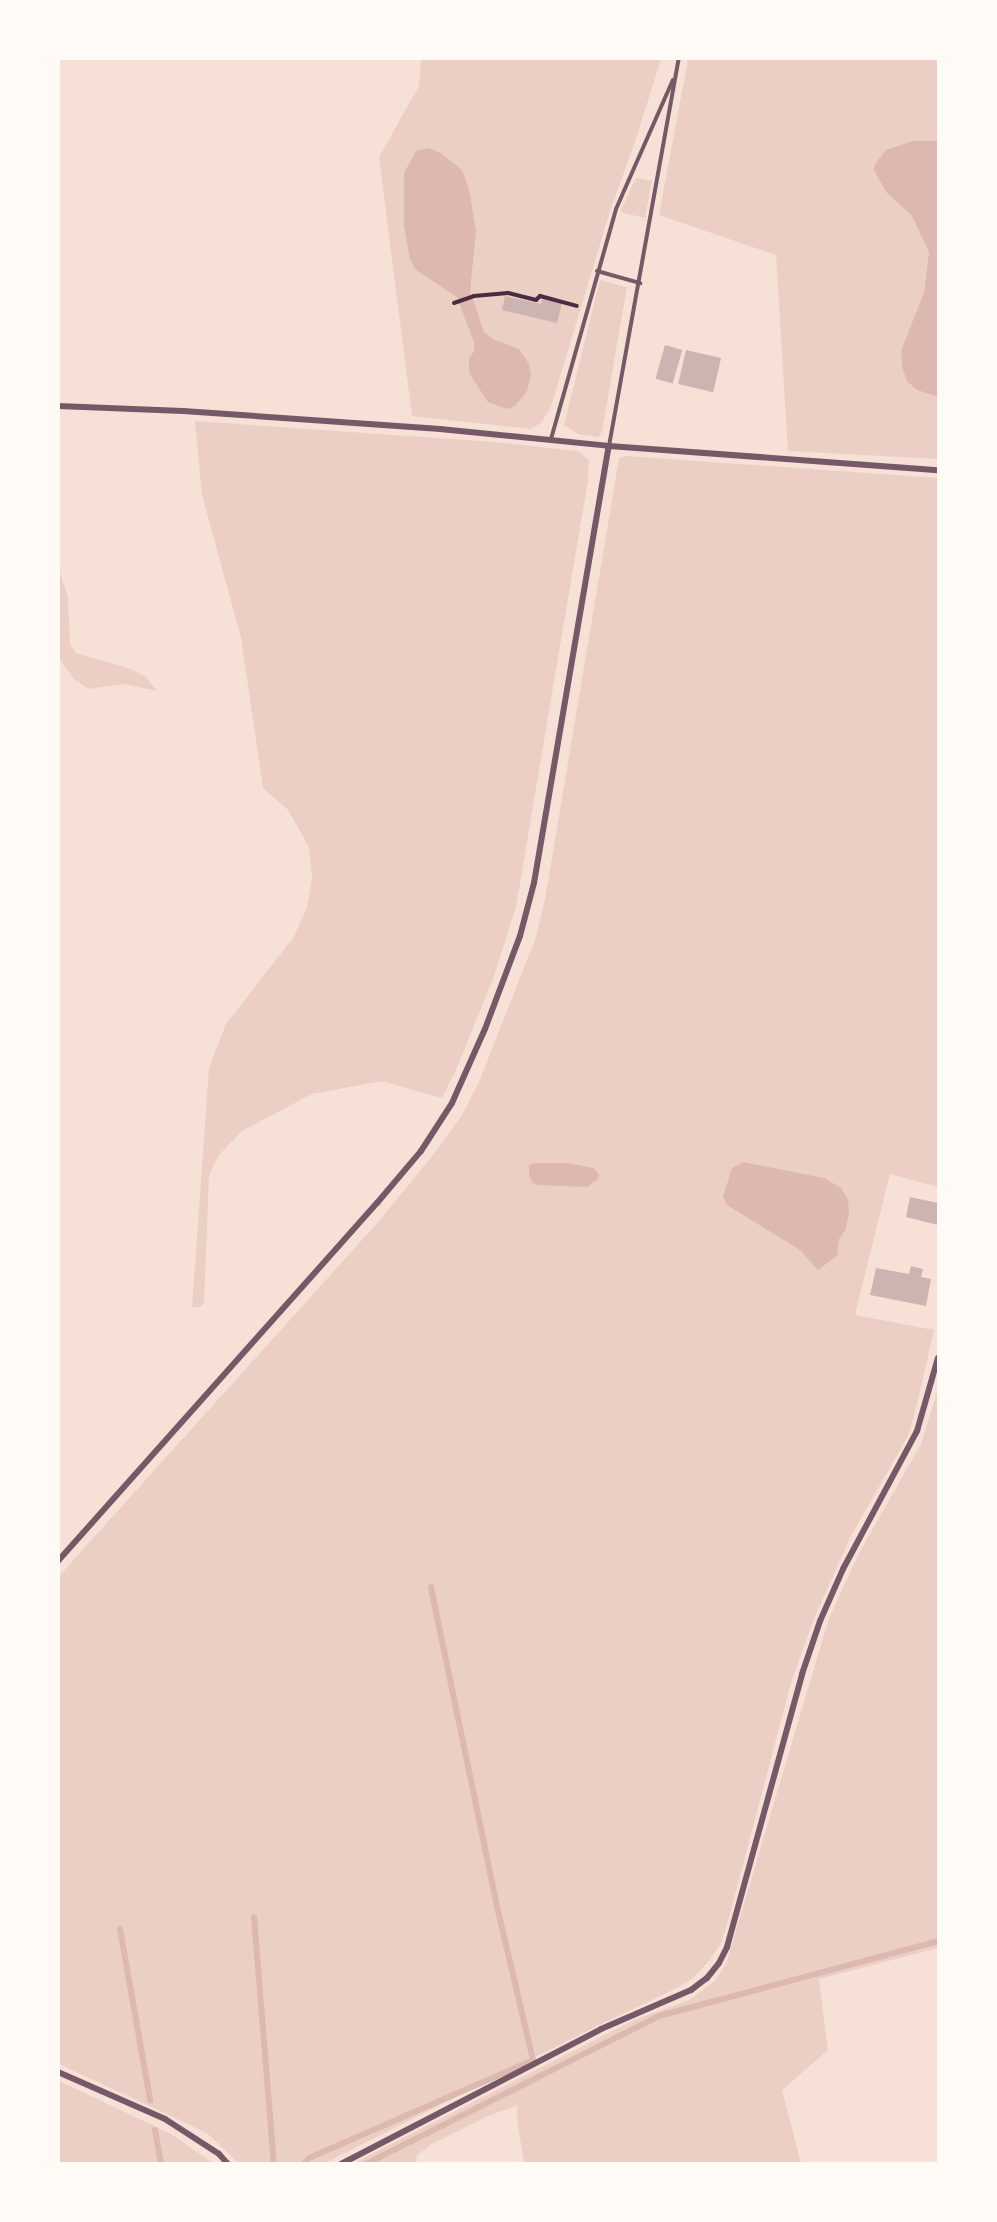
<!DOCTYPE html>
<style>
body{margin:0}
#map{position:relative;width:997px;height:2222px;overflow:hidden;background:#f7e1d7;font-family:Helvetica,sans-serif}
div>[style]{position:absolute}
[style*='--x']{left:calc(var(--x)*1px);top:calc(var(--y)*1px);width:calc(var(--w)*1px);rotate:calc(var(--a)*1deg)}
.green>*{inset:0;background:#ebcfc5}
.water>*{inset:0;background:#dcb8b0}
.stream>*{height:6px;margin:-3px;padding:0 3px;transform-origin:3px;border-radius:3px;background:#dcb8b0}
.building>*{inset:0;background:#ccb4b1;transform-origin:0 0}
.path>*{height:4px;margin:-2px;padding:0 2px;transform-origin:2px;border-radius:2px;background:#4a2c40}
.service>*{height:4px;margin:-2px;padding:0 2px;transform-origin:2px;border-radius:2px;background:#755966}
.minor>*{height:6px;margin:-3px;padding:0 3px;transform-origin:3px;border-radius:3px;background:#755966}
span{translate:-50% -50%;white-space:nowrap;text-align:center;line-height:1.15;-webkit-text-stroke:5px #fffaf5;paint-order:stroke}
.frame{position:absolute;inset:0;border:60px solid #fffaf5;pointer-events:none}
</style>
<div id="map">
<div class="green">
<div style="clip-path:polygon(421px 59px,661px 59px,634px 145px,610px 211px,551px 407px,541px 423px,530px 429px,412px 416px,379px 157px,419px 86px)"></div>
<div style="clip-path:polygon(688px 59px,938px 59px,938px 141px,913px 141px,887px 193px,912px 215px,929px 252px,924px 292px,901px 351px,902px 367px,917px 390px,938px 397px,938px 459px,788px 451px,776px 255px,659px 215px)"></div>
<div style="clip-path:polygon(636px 178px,652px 181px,645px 218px,620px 212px)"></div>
<div style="clip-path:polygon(600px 280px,627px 287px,602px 432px,598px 437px,578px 434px,564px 425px)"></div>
<div style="clip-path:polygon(195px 421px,495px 442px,578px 451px,589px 460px,588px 481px,516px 907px,493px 979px,456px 1070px,442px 1098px,382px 1081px,312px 1094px,242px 1131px,219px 1155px,209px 1175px,204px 1303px,200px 1307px,192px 1307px,209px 1068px,226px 1024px,293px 938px,307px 908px,312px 877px,309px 847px,288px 810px,263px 788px,241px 638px,202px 495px)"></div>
<div style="clip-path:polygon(626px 456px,938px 478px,938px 1187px,890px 1174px,855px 1315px,934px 1330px,917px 1404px,909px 1434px,850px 1538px,813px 1621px,791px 1683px,730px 1914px,721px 1943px,709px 1961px,691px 1980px,673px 1990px,599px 2025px,325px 2163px,238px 2163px,207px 2133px,59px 2064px,59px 1576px,379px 1221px,437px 1150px,462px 1115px,479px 1082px,536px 937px,545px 899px,619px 458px)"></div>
<div style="clip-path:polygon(58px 567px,68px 597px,70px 644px,76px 653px,128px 668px,145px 676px,157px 691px,124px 684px,89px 689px,74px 679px,59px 658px)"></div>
<div style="clip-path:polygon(938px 1389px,938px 1948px,819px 1979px,828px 2050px,782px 2090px,801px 2163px,524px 2163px,517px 2119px,518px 2105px,488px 2116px,432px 2144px,417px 2155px,416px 2163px,354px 2163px,634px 2020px,689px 2000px,715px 1981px,726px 1964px,829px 1618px,859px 1553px,921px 1444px)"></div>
<div style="clip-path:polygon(59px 2081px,171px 2134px,213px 2163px,59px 2163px)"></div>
</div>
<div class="water">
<div style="clip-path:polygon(913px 141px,938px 141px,938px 397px,917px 390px,907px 381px,902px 367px,901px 351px,924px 292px,929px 252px,912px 216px,887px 193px,874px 170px,875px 164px,886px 150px)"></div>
<div style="clip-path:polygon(429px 148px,441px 153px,462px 170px,469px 189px,476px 231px,470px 291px,484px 332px,493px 339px,519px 349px,529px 364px,531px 375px,527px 391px,515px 406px,507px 409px,488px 402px,469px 373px,469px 359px,474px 351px,474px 342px,457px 297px,416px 270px,410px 260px,404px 226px,404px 173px,416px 151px)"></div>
<div style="clip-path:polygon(743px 1162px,824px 1178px,841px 1188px,848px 1199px,849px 1212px,846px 1229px,839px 1239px,837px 1256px,818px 1270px,800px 1250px,727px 1205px,723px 1197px,732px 1168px)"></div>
<div style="clip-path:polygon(534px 1163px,568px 1163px,593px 1168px,599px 1174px,598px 1179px,587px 1187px,537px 1185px,532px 1182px,529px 1173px,529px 1165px)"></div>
</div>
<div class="stream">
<div style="--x:254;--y:1917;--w:248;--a:85.4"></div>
<div style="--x:120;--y:1929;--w:174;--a:80"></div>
<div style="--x:155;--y:2130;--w:35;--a:80"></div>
<div style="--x:303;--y:2164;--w:8;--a:-45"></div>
<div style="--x:309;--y:2158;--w:244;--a:-23.6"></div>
<div style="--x:533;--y:2060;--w:153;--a:-103.2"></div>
<div style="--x:498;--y:1911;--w:331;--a:-101.7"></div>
<div style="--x:366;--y:2164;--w:328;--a:-26.8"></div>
<div style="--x:659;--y:2016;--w:289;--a:-15"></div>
</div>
<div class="building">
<div style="clip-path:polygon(505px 296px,541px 304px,542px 299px,562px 303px,557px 323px,502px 310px)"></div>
<div style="left:665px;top:345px;width:18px;height:35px;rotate:16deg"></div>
<div style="left:686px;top:350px;width:36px;height:35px;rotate:13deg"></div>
<div style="clip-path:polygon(910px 1197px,938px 1203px,938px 1225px,906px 1217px)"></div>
<div style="clip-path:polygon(911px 1266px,923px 1269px,921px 1277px,931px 1279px,926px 1306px,870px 1295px,876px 1268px,909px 1274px)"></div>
</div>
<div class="path">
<div style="--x:454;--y:303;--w:21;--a:-19"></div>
<div style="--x:474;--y:296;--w:34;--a:-5"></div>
<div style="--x:508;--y:293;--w:29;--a:14"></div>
<div style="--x:536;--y:300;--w:6;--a:-45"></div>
<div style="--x:540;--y:296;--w:38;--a:15"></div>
</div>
<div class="service">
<div style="--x:597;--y:271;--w:45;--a:15.6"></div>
<div style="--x:551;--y:439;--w:239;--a:-74.2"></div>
<div style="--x:616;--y:209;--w:141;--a:-66.2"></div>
<div style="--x:609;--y:446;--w:394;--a:-79.8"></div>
</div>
<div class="minor">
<div style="--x:58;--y:406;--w:125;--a:2.3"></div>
<div style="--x:183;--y:411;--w:258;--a:4"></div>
<div style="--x:440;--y:429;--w:170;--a:5.7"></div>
<div style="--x:609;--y:446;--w:330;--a:4.2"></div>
<div style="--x:58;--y:1561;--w:480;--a:-48.3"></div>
<div style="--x:377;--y:1203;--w:68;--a:-49.8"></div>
<div style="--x:421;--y:1151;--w:57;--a:-57.1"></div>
<div style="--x:452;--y:1103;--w:81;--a:-66"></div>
<div style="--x:485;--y:1029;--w:99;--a:-69.4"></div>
<div style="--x:520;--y:936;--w:55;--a:-75.2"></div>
<div style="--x:534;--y:883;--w:443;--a:-80.3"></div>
<div style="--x:58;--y:2072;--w:117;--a:23.7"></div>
<div style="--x:165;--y:2119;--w:64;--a:32.9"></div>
<div style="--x:219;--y:2154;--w:13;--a:48"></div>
<div style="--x:341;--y:2164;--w:293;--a:-27.4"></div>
<div style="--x:601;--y:2029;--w:98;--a:-23.4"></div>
<div style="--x:691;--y:1990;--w:20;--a:-37"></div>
<div style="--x:707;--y:1978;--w:19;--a:-51"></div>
<div style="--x:719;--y:1963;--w:18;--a:-63"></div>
<div style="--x:727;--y:1947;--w:283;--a:-74.6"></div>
<div style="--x:802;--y:1674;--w:56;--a:-71.2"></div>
<div style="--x:820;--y:1621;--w:57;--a:-66.1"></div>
<div style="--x:843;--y:1569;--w:157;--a:-61.8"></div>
<div style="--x:917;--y:1431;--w:76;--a:-74"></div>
</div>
<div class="frame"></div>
</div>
